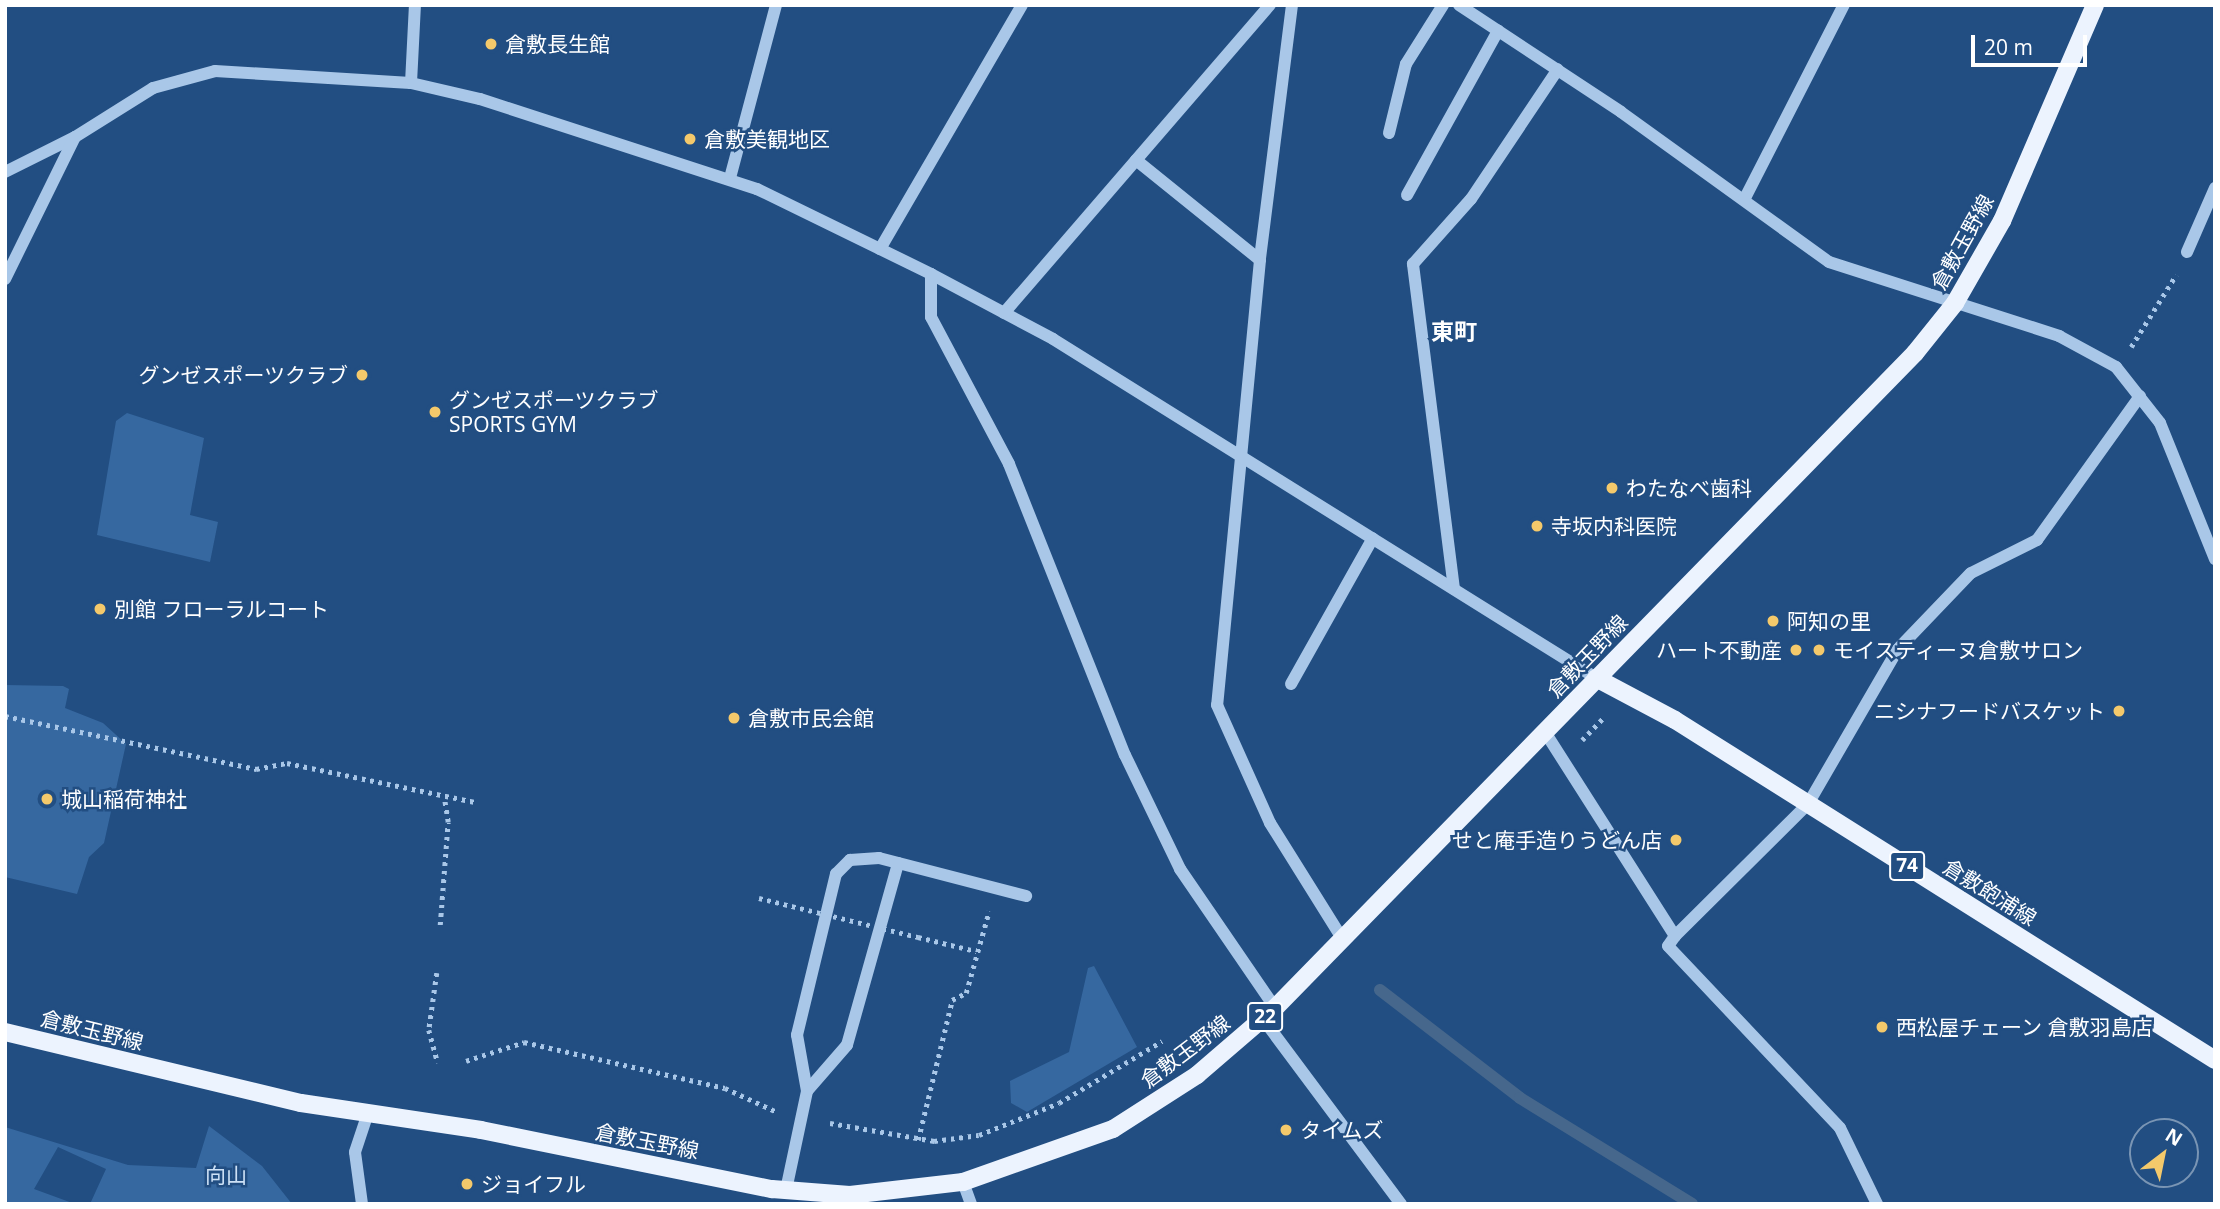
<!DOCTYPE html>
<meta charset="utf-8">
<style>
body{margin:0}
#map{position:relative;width:2220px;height:1209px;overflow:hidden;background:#224e82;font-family:"Open Sans","Noto Sans JP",sans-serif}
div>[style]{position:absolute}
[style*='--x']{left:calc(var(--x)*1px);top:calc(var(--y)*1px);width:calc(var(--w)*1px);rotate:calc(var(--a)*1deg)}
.green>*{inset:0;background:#3668a0}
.stream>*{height:12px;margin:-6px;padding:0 6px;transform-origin:6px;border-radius:6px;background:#46678c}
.path>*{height:4.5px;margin-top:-2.25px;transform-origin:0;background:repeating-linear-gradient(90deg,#a9c7e8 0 3.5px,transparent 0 8.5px)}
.minor>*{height:12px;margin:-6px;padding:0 6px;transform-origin:6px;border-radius:6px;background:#a9c7e8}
.major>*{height:18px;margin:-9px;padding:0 9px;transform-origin:9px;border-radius:9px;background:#ecf3fe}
.path-bridge>*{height:4.5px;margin-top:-2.25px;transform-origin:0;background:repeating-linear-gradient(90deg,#a9c7e8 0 3.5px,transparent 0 8.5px)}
.dots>*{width:19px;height:19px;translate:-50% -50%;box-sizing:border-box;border:4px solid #224e82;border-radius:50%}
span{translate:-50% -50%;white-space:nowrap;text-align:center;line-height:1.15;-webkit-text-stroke:5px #224e82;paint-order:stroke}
.shield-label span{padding:2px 5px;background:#224e82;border:2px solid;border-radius:5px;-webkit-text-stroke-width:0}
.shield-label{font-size:19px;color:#fff;font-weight:700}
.poi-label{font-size:21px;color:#fff}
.left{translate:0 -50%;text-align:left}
.right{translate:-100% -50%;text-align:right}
.street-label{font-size:21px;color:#fff}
.park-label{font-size:21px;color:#cde1f6}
.neighbourhood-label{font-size:23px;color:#fff;font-weight:700}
.frame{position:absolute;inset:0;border:7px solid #fff;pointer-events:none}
.north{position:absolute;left:2129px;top:1118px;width:70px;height:70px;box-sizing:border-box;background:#224e82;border:2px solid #7a95b4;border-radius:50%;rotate:32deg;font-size:19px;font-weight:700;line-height:28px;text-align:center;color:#fff}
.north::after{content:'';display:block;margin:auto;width:24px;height:32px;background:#f4c96b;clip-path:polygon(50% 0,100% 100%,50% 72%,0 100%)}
.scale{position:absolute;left:1971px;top:35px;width:116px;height:32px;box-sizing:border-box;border:4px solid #fff;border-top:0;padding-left:9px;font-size:21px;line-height:24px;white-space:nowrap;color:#fff;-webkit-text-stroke:5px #224e82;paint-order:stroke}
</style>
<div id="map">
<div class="green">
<div style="clip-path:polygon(127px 413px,204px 438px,190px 515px,218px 522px,210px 562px,97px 535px,116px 421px)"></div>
<div style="clip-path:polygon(5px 685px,63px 686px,69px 689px,65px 708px,103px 723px,126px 744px,104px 843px,89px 857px,77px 894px,5px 877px)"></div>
<div style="clip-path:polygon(1094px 966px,1137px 1047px,1027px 1112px,1011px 1103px,1010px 1081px,1069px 1052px,1088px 968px)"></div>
<div style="clip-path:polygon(209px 1126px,262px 1166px,292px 1204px,90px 1204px,106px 1169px,58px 1147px,34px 1189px,75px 1204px,5px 1204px,5px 1127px,128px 1165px,196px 1168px)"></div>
</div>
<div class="stream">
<div style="--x:1380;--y:990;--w:177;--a:37.6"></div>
<div style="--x:1520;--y:1098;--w:202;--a:31.6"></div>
</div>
<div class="path">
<div style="--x:2131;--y:347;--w:85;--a:-58"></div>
<div style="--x:5;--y:716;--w:257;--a:11.9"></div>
<div style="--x:256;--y:769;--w:32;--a:-11"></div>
<div style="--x:287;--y:763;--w:192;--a:11.7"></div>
<div style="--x:1582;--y:740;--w:29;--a:-46"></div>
<div style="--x:440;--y:925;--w:103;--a:-85.6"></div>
<div style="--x:448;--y:822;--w:25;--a:-99"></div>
<div style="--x:918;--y:937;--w:60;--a:13.6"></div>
<div style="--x:437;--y:973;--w:58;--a:98"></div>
<div style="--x:429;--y:1030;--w:34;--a:75"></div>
<div style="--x:466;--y:1061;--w:61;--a:-18.1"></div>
<div style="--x:524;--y:1042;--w:206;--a:12.9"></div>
<div style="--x:725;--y:1088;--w:55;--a:24.7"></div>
<div style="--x:830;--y:1123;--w:106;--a:9.8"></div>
<div style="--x:934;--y:1141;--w:45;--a:-7.6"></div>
<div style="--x:979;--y:1135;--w:86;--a:-21.8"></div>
<div style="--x:1059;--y:1103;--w:120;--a:-31"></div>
<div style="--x:918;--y:1140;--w:144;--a:-76.3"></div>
<div style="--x:952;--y:1000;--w:16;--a:-27"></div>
<div style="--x:966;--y:993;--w:85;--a:-74.3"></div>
</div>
<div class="minor">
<div style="--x:1292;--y:5;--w:257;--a:97.2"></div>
<div style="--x:1260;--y:260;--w:447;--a:95.5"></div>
<div style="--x:1217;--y:705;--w:129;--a:65.8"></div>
<div style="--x:1270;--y:823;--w:138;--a:58"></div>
<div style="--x:1459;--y:5;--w:194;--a:33.4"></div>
<div style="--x:1621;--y:112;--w:256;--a:35.8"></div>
<div style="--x:1829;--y:262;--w:242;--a:17.8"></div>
<div style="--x:2059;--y:336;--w:65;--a:28.5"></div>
<div style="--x:2116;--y:367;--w:71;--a:51.8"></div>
<div style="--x:2160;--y:423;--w:147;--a:68"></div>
<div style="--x:411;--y:83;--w:78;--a:-87.1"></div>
<div style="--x:1389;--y:133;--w:71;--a:-76.2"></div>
<div style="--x:1406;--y:64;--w:70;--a:-57.9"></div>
<div style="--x:1136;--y:160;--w:159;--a:38.9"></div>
<div style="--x:5;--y:172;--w:78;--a:-26.6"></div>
<div style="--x:730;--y:178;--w:179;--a:-75.1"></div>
<div style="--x:1407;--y:195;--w:188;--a:-61"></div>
<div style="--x:1744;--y:200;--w:219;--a:-62.9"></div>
<div style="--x:880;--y:249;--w:282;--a:-59.8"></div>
<div style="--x:2187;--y:252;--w:70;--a:-66.4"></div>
<div style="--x:931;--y:274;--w:43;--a:90"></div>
<div style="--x:931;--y:317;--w:166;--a:62"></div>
<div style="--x:1009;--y:464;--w:313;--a:68.3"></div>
<div style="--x:1125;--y:755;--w:127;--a:64.2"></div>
<div style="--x:1180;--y:869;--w:168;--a:55.6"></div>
<div style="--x:5;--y:279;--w:158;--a:-63.8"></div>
<div style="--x:75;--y:137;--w:92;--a:-32.1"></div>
<div style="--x:153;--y:88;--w:64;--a:-15.3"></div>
<div style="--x:215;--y:71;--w:196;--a:3.5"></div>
<div style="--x:411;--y:83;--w:71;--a:13.1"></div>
<div style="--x:480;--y:99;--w:291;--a:18"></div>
<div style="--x:757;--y:189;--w:194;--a:26"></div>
<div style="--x:931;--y:274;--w:138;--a:28"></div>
<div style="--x:1053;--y:339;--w:640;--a:31.98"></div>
<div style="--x:1004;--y:313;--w:407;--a:-49.2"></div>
<div style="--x:1454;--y:589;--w:328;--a:-97.2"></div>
<div style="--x:1413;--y:264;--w:87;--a:-48.3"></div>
<div style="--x:1471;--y:199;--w:156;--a:-56.2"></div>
<div style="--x:1291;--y:684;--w:167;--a:-60.7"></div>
<div style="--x:1545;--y:732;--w:242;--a:57.5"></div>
<div style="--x:1675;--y:936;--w:187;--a:-44.8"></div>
<div style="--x:1808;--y:804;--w:179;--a:-59.9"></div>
<div style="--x:1898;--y:649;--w:105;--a:-46.2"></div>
<div style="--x:1971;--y:573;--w:74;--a:-26.6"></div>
<div style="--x:2037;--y:540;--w:177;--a:-54.4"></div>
<div style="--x:1675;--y:936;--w:12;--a:125"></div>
<div style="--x:1668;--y:946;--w:250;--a:46.6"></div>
<div style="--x:1840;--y:1128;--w:85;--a:64"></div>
<div style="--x:1263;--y:1019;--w:231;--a:53.3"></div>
<div style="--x:807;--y:1091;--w:61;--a:-49"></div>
<div style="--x:847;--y:1045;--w:189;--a:-74.3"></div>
<div style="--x:963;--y:1182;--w:23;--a:70"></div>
<div style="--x:786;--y:1190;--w:101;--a:-78"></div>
<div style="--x:807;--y:1091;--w:57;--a:-100.1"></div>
<div style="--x:797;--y:1035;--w:166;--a:-76.4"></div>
<div style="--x:836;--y:874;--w:20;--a:-45"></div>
<div style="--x:850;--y:860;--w:29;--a:-4"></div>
<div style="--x:879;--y:858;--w:152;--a:14.5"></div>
<div style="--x:362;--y:1204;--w:52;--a:-97.7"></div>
<div style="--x:355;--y:1152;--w:41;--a:-71.6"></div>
</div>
<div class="major">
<div style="--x:1596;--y:678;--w:89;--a:28"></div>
<div style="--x:1675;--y:720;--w:638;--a:32.2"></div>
<div style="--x:5;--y:1032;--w:304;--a:13.5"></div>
<div style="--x:301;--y:1103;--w:182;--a:8.5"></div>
<div style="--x:481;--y:1130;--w:297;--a:11.5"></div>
<div style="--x:772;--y:1189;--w:78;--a:4.4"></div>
<div style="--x:850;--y:1195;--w:114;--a:-6.6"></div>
<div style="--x:963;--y:1182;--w:159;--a:-19.5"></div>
<div style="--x:1113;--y:1129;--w:100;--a:-32.7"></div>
<div style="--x:1197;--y:1075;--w:103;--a:-40.7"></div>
<div style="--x:1275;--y:1008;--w:916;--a:-45.66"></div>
<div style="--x:1915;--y:353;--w:64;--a:-51.3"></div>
<div style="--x:1955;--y:303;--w:95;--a:-60.2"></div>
<div style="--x:2002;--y:221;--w:235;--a:-66.7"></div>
</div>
<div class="path-bridge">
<div style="--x:759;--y:898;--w:164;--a:13.8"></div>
</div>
<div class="dots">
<div style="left:491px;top:44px;background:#f4c96b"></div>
<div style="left:690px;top:139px;background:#f4c96b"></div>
<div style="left:362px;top:375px;background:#f4c96b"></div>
<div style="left:435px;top:412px;background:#f4c96b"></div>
<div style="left:1612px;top:488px;background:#f4c96b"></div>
<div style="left:1537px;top:526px;background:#f4c96b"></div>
<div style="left:100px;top:609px;background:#f4c96b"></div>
<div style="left:1773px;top:621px;background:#f4c96b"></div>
<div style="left:1796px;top:650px;background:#f4c96b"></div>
<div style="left:1819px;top:650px;background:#f4c96b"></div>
<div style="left:2119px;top:711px;background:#f4c96b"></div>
<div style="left:734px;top:718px;background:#f4c96b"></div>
<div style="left:47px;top:799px;background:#f4c96b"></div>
<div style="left:1676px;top:840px;background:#f4c96b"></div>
<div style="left:1882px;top:1027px;background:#f4c96b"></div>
<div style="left:1286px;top:1130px;background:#f4c96b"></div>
<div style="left:467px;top:1184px;background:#f4c96b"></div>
</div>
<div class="shield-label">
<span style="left:1907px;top:866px">74</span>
<span style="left:1265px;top:1017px">22</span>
</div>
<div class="poi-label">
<span class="left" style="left:505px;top:44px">倉敷長生館</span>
<span class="left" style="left:704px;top:139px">倉敷美観地区</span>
<span class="right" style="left:348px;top:375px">グンゼスポーツクラブ</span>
<span class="left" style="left:449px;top:412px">グンゼスポーツクラブ<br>SPORTS GYM</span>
<span class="left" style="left:1626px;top:488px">わたなべ歯科</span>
<span class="left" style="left:1551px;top:526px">寺坂内科医院</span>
<span class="left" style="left:114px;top:609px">別館 フローラルコート</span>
<span class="left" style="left:1787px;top:621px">阿知の里</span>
<span class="right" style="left:1782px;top:650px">ハート不動産</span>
<span class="left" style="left:1833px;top:650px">モイスティーヌ倉敷サロン</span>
<span class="right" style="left:2105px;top:711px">ニシナフードバスケット</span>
<span class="left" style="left:748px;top:718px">倉敷市民会館</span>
<span class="left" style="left:61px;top:799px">城山稲荷神社</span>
<span class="right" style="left:1662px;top:840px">せと庵手造りうどん店</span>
<span class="left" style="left:1896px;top:1027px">西松屋チェーン 倉敷羽島店</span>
<span class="left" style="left:1300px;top:1130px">タイムズ</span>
<span class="left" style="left:481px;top:1184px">ジョイフル</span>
</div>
<div class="street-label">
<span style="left:1962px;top:242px;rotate:-61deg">倉敷玉野線</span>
<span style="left:1587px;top:656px;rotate:-46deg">倉敷玉野線</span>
<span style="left:1990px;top:892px;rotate:32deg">倉敷飽浦線</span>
<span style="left:92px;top:1030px;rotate:14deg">倉敷玉野線</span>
<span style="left:1185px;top:1051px;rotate:-37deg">倉敷玉野線</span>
<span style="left:647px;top:1141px;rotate:11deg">倉敷玉野線</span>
</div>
<div class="park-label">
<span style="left:226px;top:1175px">向山</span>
</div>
<div class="neighbourhood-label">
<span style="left:1454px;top:331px">東町</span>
</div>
<div class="frame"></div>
<div class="north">N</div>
<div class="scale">20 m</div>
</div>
